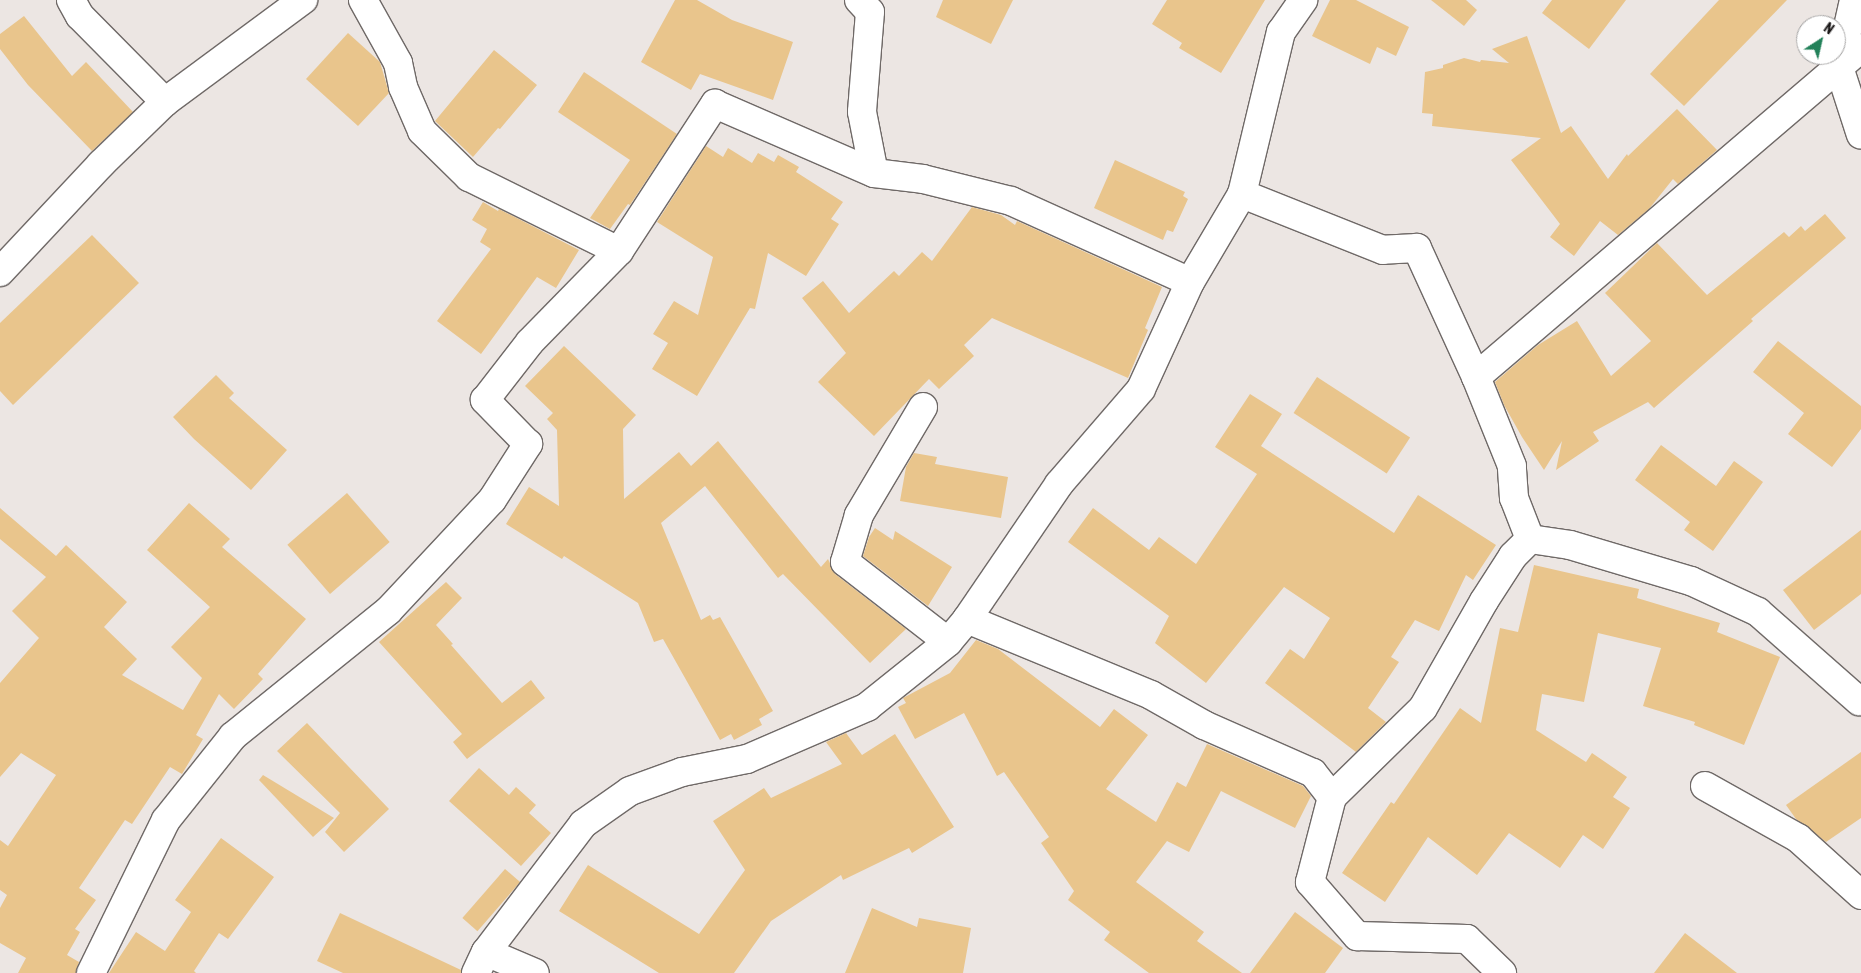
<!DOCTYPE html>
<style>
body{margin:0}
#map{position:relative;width:1861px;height:973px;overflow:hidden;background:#ece6e3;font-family:"Asap Condensed",sans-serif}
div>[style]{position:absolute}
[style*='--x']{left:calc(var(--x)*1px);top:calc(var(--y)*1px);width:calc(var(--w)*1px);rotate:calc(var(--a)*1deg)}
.building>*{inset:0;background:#e9c58c;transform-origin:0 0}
.roads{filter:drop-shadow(1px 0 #6f6967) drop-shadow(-1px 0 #6f6967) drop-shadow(0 1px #6f6967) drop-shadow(0 -1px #6f6967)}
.minor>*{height:28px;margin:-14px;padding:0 14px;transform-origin:14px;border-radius:14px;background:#fff}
span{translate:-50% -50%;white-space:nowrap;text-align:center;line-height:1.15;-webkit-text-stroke:5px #fff;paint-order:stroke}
.north{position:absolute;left:1796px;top:15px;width:50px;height:50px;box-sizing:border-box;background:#fff;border:1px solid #a3a2a2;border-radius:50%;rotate:35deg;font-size:14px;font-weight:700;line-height:20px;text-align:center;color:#191616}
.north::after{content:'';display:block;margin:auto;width:18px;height:22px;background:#228159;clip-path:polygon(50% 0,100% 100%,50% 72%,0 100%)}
</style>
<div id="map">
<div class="building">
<div style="clip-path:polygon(675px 0,697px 0,732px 20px,793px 42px,773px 100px,700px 74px,691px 90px,641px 62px)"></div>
<div style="clip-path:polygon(943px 0,1013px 0,991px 44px,936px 17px)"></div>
<div style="clip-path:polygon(1167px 0,1265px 0,1221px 73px,1179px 48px,1182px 43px,1152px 24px)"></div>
<div style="clip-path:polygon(1330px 0,1356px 0,1409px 27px,1396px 56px,1377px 47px,1370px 64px,1312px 36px)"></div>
<div style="clip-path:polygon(1431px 0,1466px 0,1477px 10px,1464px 26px)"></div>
<div style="clip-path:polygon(1552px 0,1626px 0,1589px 49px,1542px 13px)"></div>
<div style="clip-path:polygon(1719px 0,1787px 0,1684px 106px,1650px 74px)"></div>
<div style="clip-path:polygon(24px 16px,72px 76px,86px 62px,133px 112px,92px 151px,28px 85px,0 49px,0 34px)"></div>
<div style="clip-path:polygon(348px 33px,380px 62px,389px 93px,358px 126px,306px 79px)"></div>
<div style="clip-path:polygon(1527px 36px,1561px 133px,1571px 126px,1608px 179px,1627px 154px,1628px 156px,1677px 109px,1717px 150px,1678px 184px,1673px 179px,1649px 209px,1618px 235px,1600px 221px,1574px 256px,1550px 237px,1560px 224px,1511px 160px,1541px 138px,1432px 126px,1433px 114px,1422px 113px,1425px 72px,1443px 68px,1443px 65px,1464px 58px,1480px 62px,1481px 60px,1509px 63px,1492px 49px)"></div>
<div style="clip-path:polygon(494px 50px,537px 85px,500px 129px,498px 128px,473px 157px,435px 121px)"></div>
<div style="clip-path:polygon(584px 72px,677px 134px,630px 205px,628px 204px,610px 229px,590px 218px,630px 160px,558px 112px)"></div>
<div style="clip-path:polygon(706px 146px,723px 157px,728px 148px,752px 163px,758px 153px,774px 162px,778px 155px,799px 167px,796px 172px,843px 202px,831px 219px,839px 224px,806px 276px,768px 253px,755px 309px,750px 308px,697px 396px,652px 369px,668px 343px,653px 334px,674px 301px,698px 315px,713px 257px,657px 222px)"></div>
<div style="clip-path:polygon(1115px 160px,1185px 192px,1183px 196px,1188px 199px,1173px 232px,1167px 230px,1163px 240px,1094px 208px)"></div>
<div style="clip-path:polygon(483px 202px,498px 211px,499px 209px,579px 250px,556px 288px,537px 277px,481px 354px,437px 321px,491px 249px,480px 242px,487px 229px,472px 220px)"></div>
<div style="clip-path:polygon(972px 207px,1001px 215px,1015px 225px,1017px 221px,1162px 287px,1145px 328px,1148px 330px,1128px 378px,992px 318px,964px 345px,974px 356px,939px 389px,929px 379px,874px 436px,818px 382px,846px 353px,802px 298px,823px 281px,849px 313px,894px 271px,899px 276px,922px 252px,932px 261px)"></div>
<div style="clip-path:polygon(1825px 214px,1846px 238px,1751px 319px,1753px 321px,1654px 408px,1648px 402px,1593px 432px,1599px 441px,1556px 470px,1562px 441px,1544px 470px,1522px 437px,1504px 405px,1495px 382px,1538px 345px,1577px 321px,1611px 376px,1651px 341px,1605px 293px,1657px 243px,1707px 295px,1784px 232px,1789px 237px,1801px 226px,1805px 231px)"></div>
<div style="clip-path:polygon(92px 235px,139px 283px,13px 405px,0 391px,0 323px)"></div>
<div style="clip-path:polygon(1778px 341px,1861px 406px,1861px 429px,1832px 467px,1788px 434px,1804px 413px,1753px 372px)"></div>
<div style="clip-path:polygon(564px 346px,636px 415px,623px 429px,624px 499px,679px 452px,691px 466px,718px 441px,821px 567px,828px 559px,835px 574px,906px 629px,870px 663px,783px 574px,778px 578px,705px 486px,661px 523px,701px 620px,710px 615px,713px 620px,720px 617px,773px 711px,759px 719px,762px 725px,734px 740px,731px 734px,720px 740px,663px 639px,654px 642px,638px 603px,564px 556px,562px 559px,506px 524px,529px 487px,559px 506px,557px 430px,547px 419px,553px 413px,525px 386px)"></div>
<div style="clip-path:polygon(216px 375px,234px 393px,229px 398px,287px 450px,251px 490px,194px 439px,173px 417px)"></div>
<div style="left:1317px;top:377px;width:111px;height:43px;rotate:33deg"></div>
<div style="clip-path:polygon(1250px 394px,1282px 414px,1261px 446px,1394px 533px,1418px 495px,1496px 545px,1473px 580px,1466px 575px,1439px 631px,1415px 620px,1391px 657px,1399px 662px,1368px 708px,1386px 722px,1356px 752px,1265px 683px,1290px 649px,1304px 659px,1330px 618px,1284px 587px,1206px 683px,1155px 643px,1169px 616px,1068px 542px,1093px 508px,1149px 550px,1159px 537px,1196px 564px,1257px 474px,1215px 447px)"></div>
<div style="clip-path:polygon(1661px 445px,1716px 486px,1734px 461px,1763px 482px,1713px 551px,1684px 530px,1690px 522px,1635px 480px)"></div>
<div style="clip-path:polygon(914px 453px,937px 457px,935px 464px,1008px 477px,1001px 518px,900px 501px,906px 467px)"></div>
<div style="left:347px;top:493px;width:65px;height:79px;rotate:49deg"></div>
<div style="clip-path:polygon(189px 503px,230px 539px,222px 547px,306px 619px,258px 674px,263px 679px,234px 709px,219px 694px,196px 735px,203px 739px,182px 774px,170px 767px,132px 824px,125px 820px,79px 888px,96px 900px,75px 929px,80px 932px,67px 955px,79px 962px,76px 973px,18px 973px,26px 958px,0 943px,0 908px,7px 895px,0 890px,0 840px,8px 846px,56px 775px,21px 753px,0 777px,0 683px,39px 638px,12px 611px,46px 577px,0 539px,0 508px,56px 556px,66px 545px,127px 602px,104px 627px,137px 659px,122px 675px,183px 710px,202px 678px,171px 647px,210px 607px,147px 550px)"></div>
<div style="clip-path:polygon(875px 528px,893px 540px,895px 531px,952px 567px,928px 606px,863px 556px,869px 537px)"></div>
<div style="clip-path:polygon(1861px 530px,1861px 594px,1814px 630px,1783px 590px)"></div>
<div style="clip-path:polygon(1534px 565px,1639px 589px,1637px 598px,1720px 623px,1717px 632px,1780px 657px,1744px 745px,1694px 725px,1695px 722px,1643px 706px,1661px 648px,1598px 633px,1584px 702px,1542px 694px,1536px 730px,1586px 762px,1592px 753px,1627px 777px,1613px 797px,1630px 808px,1603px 849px,1583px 835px,1560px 868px,1509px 833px,1477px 875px,1428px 837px,1385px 902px,1342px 873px,1391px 802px,1394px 804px,1460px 708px,1481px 723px,1500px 628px,1518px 632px)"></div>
<div style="clip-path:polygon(446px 582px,462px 598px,436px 625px,453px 644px,451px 645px,502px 703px,531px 680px,545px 698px,467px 759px,453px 742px,462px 734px,379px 642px)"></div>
<div style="clip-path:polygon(976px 640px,998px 649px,1100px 727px,1114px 709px,1148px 735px,1106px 789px,1156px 822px,1177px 782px,1186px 787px,1207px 744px,1303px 786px,1311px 796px,1295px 828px,1221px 791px,1189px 852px,1167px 841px,1136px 882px,1204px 932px,1197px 941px,1242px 973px,1149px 973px,1104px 940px,1110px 932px,1068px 900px,1074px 891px,1041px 843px,1049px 837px,1004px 772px,997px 776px,964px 713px,915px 739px,898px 707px,906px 703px,903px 698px,950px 673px)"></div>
<div style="clip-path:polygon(307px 723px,389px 809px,344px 852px,325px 832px,340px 813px,277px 751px)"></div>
<div style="clip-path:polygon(846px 733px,862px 755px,895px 734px,954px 827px,912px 853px,909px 848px,843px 880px,841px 875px,771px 921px,734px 973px,659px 973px,559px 911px,588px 865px,699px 934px,745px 870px,713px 821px,764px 788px,771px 798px,842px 764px,826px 742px)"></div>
<div style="clip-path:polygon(1861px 752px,1861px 818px,1826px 842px,1796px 819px,1786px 805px)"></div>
<div style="clip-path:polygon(479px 768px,509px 795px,516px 787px,536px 805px,529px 813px,551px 833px,521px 866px,449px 801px)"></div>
<div style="clip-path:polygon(263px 775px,334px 818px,313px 837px,259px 780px)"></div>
<div style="clip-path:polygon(221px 838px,274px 877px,228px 939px,219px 933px,194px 971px,196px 973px,109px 973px,136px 932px,165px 951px,191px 912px,175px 900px)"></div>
<div style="left:505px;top:869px;width:20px;height:65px;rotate:41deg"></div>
<div style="clip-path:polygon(872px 908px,917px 927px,919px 918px,971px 928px,963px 973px,845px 973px)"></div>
<div style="clip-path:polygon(1295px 912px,1343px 948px,1325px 973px,1250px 973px)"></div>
<div style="clip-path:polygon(340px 913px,461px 970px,461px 973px,343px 973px,317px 961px)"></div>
<div style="clip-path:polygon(1685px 933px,1737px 973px,1654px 973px)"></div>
</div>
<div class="roads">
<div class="minor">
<div style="--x:71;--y:0;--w:18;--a:61"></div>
<div style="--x:80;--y:16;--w:121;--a:45.3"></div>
<div style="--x:363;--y:0;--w:72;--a:60.9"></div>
<div style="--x:398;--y:63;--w:25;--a:78"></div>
<div style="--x:403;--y:87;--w:48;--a:66.6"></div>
<div style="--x:422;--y:131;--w:66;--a:44.4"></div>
<div style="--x:469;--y:177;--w:167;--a:26.3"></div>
<div style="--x:859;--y:0;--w:16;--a:47"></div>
<div style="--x:870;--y:12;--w:100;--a:94.6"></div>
<div style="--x:862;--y:112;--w:62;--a:78.9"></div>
<div style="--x:1854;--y:0;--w:69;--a:102.6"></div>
<div style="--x:1839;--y:67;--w:71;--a:72.1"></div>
<div style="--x:0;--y:272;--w:148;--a:-46.9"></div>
<div style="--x:101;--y:164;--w:89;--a:-44.1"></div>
<div style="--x:165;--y:102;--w:172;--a:-36.5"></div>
<div style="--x:1476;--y:377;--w:506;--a:-40.52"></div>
<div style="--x:923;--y:407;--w:126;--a:120.7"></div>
<div style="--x:859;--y:515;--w:49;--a:106.6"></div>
<div style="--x:845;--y:562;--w:130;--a:37.8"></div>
<div style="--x:1530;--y:539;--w:40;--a:8.5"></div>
<div style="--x:1570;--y:545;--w:126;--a:16.6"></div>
<div style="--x:1691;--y:581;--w:74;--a:24.8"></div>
<div style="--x:1758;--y:612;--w:135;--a:41.4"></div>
<div style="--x:967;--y:619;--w:199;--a:22.4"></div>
<div style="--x:1151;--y:695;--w:61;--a:29.5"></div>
<div style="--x:1204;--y:725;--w:119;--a:23.8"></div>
<div style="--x:1313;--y:773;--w:31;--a:52"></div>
<div style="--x:1332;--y:797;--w:127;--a:-44.4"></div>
<div style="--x:1423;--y:708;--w:123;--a:-60.3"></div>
<div style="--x:1484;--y:601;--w:54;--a:-57.2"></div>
<div style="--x:1513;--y:556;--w:24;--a:-45"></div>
<div style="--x:1530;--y:539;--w:44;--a:-111.3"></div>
<div style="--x:1514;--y:498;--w:32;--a:-94"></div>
<div style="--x:1512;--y:466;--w:96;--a:-112"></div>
<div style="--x:1476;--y:377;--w:142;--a:-114.6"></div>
<div style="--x:1417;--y:248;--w:34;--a:177"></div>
<div style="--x:1383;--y:250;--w:152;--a:-158.3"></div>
<div style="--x:1705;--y:786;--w:107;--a:29.2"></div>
<div style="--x:1798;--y:838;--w:85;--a:42.1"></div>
<div style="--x:1332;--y:797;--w:88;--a:104.5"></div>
<div style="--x:1310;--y:882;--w:72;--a:49"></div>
<div style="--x:1357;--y:936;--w:110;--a:1.6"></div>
<div style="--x:1467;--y:939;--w:49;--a:44.2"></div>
<div style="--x:486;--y:952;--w:53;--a:23.2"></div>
<div style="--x:91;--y:973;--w:170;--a:-63.9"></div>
<div style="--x:166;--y:820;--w:107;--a:-51.4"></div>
<div style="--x:233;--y:736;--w:199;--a:-38.9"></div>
<div style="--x:388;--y:611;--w:152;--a:-46.9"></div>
<div style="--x:492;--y:500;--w:67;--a:-57.3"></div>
<div style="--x:528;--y:444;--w:62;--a:-134.3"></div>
<div style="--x:485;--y:400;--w:73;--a:-52.2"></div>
<div style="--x:530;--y:342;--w:127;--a:-45.6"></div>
<div style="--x:619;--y:251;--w:176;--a:-56.9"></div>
<div style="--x:715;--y:104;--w:173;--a:23.5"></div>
<div style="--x:874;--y:173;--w:49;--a:7"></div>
<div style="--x:923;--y:179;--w:91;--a:14"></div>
<div style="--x:1011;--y:201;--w:196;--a:24.3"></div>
<div style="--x:476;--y:973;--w:23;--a:-65"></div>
<div style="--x:486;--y:952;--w:161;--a:-52.8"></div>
<div style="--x:583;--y:824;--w:57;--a:-35.1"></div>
<div style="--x:630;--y:791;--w:55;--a:-20.1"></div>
<div style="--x:682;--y:772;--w:66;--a:-11.3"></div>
<div style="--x:747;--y:759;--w:131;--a:-23.4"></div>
<div style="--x:867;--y:707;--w:104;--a:-38.7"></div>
<div style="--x:948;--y:642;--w:30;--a:-50"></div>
<div style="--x:967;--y:619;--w:163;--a:-55.7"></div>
<div style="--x:1059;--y:484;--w:125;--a:-49.2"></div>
<div style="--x:1141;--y:389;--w:118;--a:-65.4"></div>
<div style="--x:1190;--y:282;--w:102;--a:-59.4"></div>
<div style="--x:1242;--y:194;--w:167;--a:-76.5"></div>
<div style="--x:1281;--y:32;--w:39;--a:-55"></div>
</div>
</div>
<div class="north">N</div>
</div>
